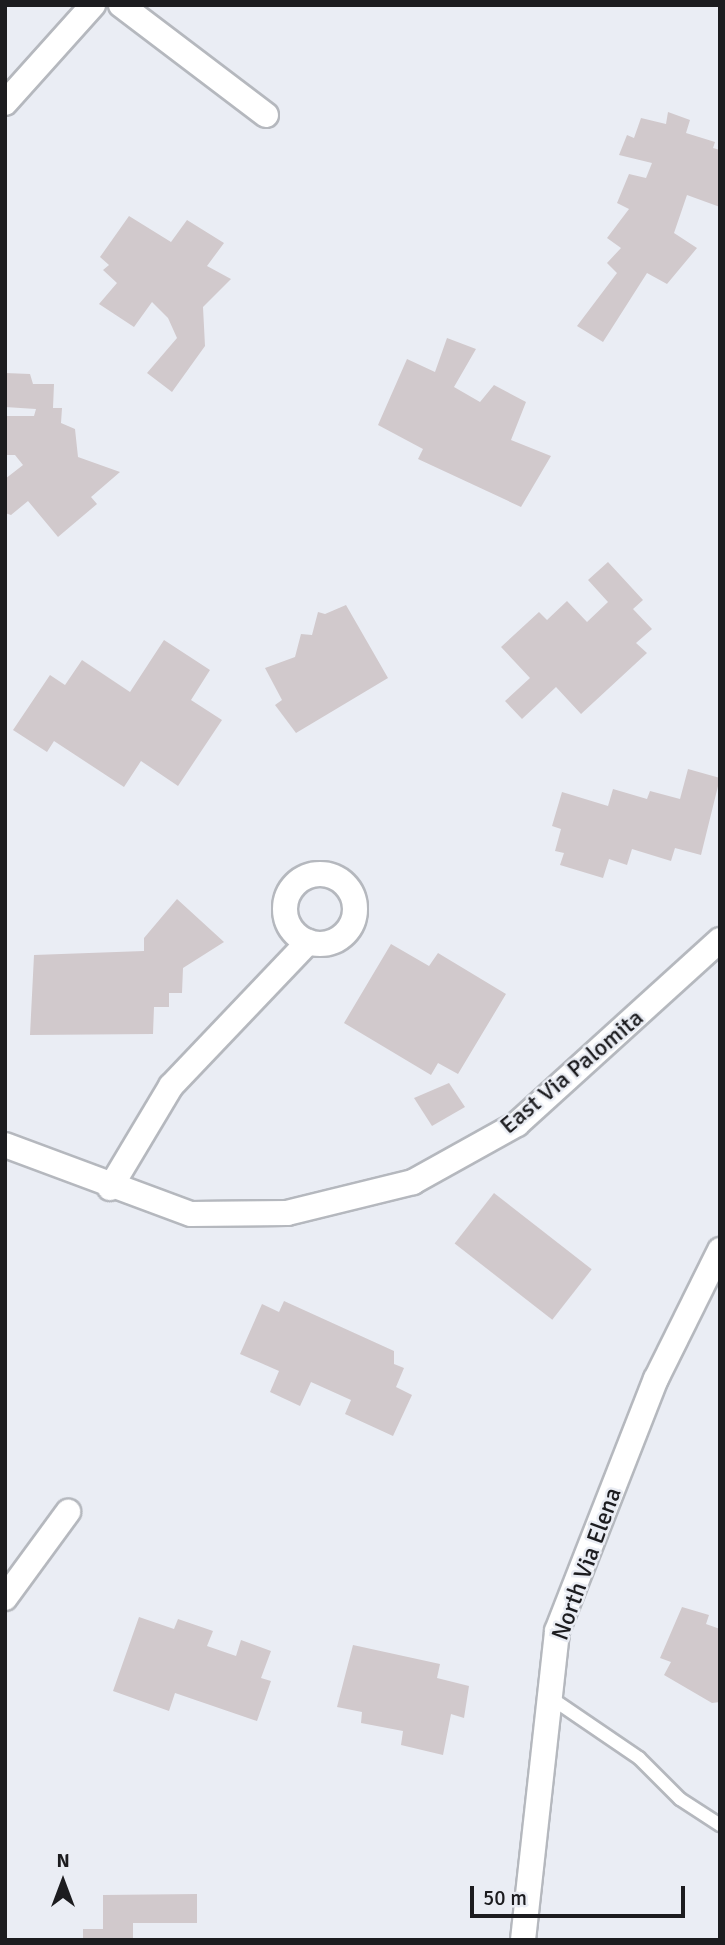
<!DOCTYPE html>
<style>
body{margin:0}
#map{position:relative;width:725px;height:1945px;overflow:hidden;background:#eaedf4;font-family:Signika,sans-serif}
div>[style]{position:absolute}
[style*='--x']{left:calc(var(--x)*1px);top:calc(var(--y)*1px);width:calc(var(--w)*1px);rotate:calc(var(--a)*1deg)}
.building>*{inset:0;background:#d1c9cc;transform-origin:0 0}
.roads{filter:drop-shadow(2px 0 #b5b8be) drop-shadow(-2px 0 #b5b8be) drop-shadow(0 2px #b5b8be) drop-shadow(0 -2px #b5b8be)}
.service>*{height:12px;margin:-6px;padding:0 6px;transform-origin:6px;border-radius:6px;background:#fff}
.minor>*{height:24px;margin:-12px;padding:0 12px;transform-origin:12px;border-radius:12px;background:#fff}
.minor>.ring{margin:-12px;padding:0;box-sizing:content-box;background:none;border:24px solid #fff;border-radius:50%}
span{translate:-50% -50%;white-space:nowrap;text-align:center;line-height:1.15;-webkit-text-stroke:5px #eaedf4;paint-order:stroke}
.street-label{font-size:24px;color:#1c1c1f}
.frame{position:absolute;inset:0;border:7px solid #1c1c1f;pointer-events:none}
.north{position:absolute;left:28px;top:1847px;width:70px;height:70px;-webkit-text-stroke:5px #eaedf4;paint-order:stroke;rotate:0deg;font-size:19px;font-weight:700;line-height:28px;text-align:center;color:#1c1c1f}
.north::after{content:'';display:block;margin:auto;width:24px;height:32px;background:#1c1c1f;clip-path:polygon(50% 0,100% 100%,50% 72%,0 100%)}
.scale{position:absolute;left:470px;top:1886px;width:215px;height:32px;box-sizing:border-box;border:4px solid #1c1c1f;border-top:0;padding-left:9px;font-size:21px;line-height:24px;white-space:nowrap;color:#1c1c1f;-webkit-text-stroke:5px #eaedf4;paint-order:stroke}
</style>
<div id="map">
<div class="building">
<div style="clip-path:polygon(668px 112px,690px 120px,686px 133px,715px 142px,713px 148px,720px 150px,720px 207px,687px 195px,674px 233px,697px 248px,667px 284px,647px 273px,603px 342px,577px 326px,617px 273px,607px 263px,621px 248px,607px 238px,629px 209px,617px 203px,629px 174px,646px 178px,652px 163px,619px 155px,627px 135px,634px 138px,641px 118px,666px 124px)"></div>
<div style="clip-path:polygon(129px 216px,171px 242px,187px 220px,224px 243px,207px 266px,231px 279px,203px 307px,205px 346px,172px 392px,147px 373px,177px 338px,168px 318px,152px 302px,134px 327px,99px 304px,117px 283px,103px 270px,109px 265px,100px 257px)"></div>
<div style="clip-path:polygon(447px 338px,476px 349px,454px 387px,480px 402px,494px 385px,526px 402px,511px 440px,551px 456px,521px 507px,418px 459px,423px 449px,378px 425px,407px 359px,435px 372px)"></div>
<div style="clip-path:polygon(5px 373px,30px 374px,33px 384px,54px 384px,53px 408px,62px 408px,61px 423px,75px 429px,78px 457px,120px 472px,91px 497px,97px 504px,58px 537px,28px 501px,11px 515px,5px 513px,5px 479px,23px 465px,15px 455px,5px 455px,5px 416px,34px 416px,36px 409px,5px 407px)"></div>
<div style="clip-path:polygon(608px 562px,643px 600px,633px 609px,652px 629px,636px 643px,647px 653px,581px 714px,556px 687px,522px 719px,505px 701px,530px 678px,501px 647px,539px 612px,547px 620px,567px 601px,587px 622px,608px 602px,588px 580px)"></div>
<div style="clip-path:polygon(346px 605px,388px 678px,296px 733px,275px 705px,282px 700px,265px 668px,295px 657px,301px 634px,312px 635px,318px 612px,325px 614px)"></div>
<div style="clip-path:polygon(164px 640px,210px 670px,191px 700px,222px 720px,178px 786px,141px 761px,124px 787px,54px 741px,47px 752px,13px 730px,50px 675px,65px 685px,82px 660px,130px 692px)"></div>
<div style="clip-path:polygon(688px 769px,720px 778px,701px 855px,675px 848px,671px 861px,632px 849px,627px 865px,609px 859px,603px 878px,560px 865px,564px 853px,555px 851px,561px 829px,552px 826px,562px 792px,608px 806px,613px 789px,647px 799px,650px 791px,680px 799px)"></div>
<div style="clip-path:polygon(177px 899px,224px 942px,183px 968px,182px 993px,169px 993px,169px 1007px,154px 1007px,153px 1034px,30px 1035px,34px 955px,144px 951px,144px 938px)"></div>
<div style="clip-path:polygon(391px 944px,429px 966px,438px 953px,506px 994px,458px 1074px,438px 1063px,431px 1075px,344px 1023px)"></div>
<div style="clip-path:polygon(449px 1083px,465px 1107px,432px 1126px,414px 1098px)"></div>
<div style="left:494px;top:1193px;width:124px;height:64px;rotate:38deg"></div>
<div style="clip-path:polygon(284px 1301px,394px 1351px,394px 1364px,404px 1368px,396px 1387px,412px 1395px,393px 1436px,345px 1414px,351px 1400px,311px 1382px,300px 1406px,270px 1392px,279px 1371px,240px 1354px,262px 1304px,279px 1312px)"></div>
<div style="clip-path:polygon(682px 1607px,709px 1615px,706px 1624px,720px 1629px,720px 1702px,712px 1703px,664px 1675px,671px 1662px,660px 1658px)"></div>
<div style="clip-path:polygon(139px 1617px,174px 1629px,178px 1619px,213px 1631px,207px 1646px,236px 1656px,241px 1640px,271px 1651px,261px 1678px,271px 1681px,257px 1721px,175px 1693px,169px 1711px,113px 1691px)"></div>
<div style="clip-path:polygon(353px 1645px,440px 1664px,437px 1678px,469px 1686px,464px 1718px,451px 1714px,443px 1755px,401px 1745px,403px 1731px,361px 1723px,362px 1712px,337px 1707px)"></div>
<div style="clip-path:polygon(197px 1894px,197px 1923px,133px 1923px,133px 1940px,83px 1940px,83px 1929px,103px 1929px,103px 1895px)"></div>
</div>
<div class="roads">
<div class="service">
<div style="--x:551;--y:1698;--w:107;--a:34.3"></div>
<div style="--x:639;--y:1758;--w:58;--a:45"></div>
<div style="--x:680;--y:1799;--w:48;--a:33"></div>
</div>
<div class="minor">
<div style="--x:121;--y:5;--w:182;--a:37.2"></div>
<div style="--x:5;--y:103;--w:132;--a:-48.1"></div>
<div class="ring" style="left:285px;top:874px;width:46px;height:46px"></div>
<div style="--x:5;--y:1145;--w:198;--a:20.4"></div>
<div style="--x:191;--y:1214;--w:96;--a:-0.6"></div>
<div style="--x:287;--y:1213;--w:130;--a:-13.8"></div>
<div style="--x:413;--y:1182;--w:119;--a:-29.1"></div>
<div style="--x:517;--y:1124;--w:274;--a:-42.2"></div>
<div style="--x:110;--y:1188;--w:119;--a:-59.1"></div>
<div style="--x:171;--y:1086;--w:199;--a:-46.4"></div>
<div style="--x:5;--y:1598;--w:107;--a:-53.8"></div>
<div style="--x:523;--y:1940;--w:311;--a:-83.7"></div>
<div style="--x:557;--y:1631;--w:271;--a:-68.6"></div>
<div style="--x:656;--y:1379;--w:144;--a:-63.6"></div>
</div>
</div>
<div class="street-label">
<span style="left:572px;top:1072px;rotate:-40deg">East Via Palomita</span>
<span style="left:587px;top:1564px;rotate:-70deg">North Via Elena</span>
</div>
<div class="frame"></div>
<div class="north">N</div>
<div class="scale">50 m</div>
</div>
